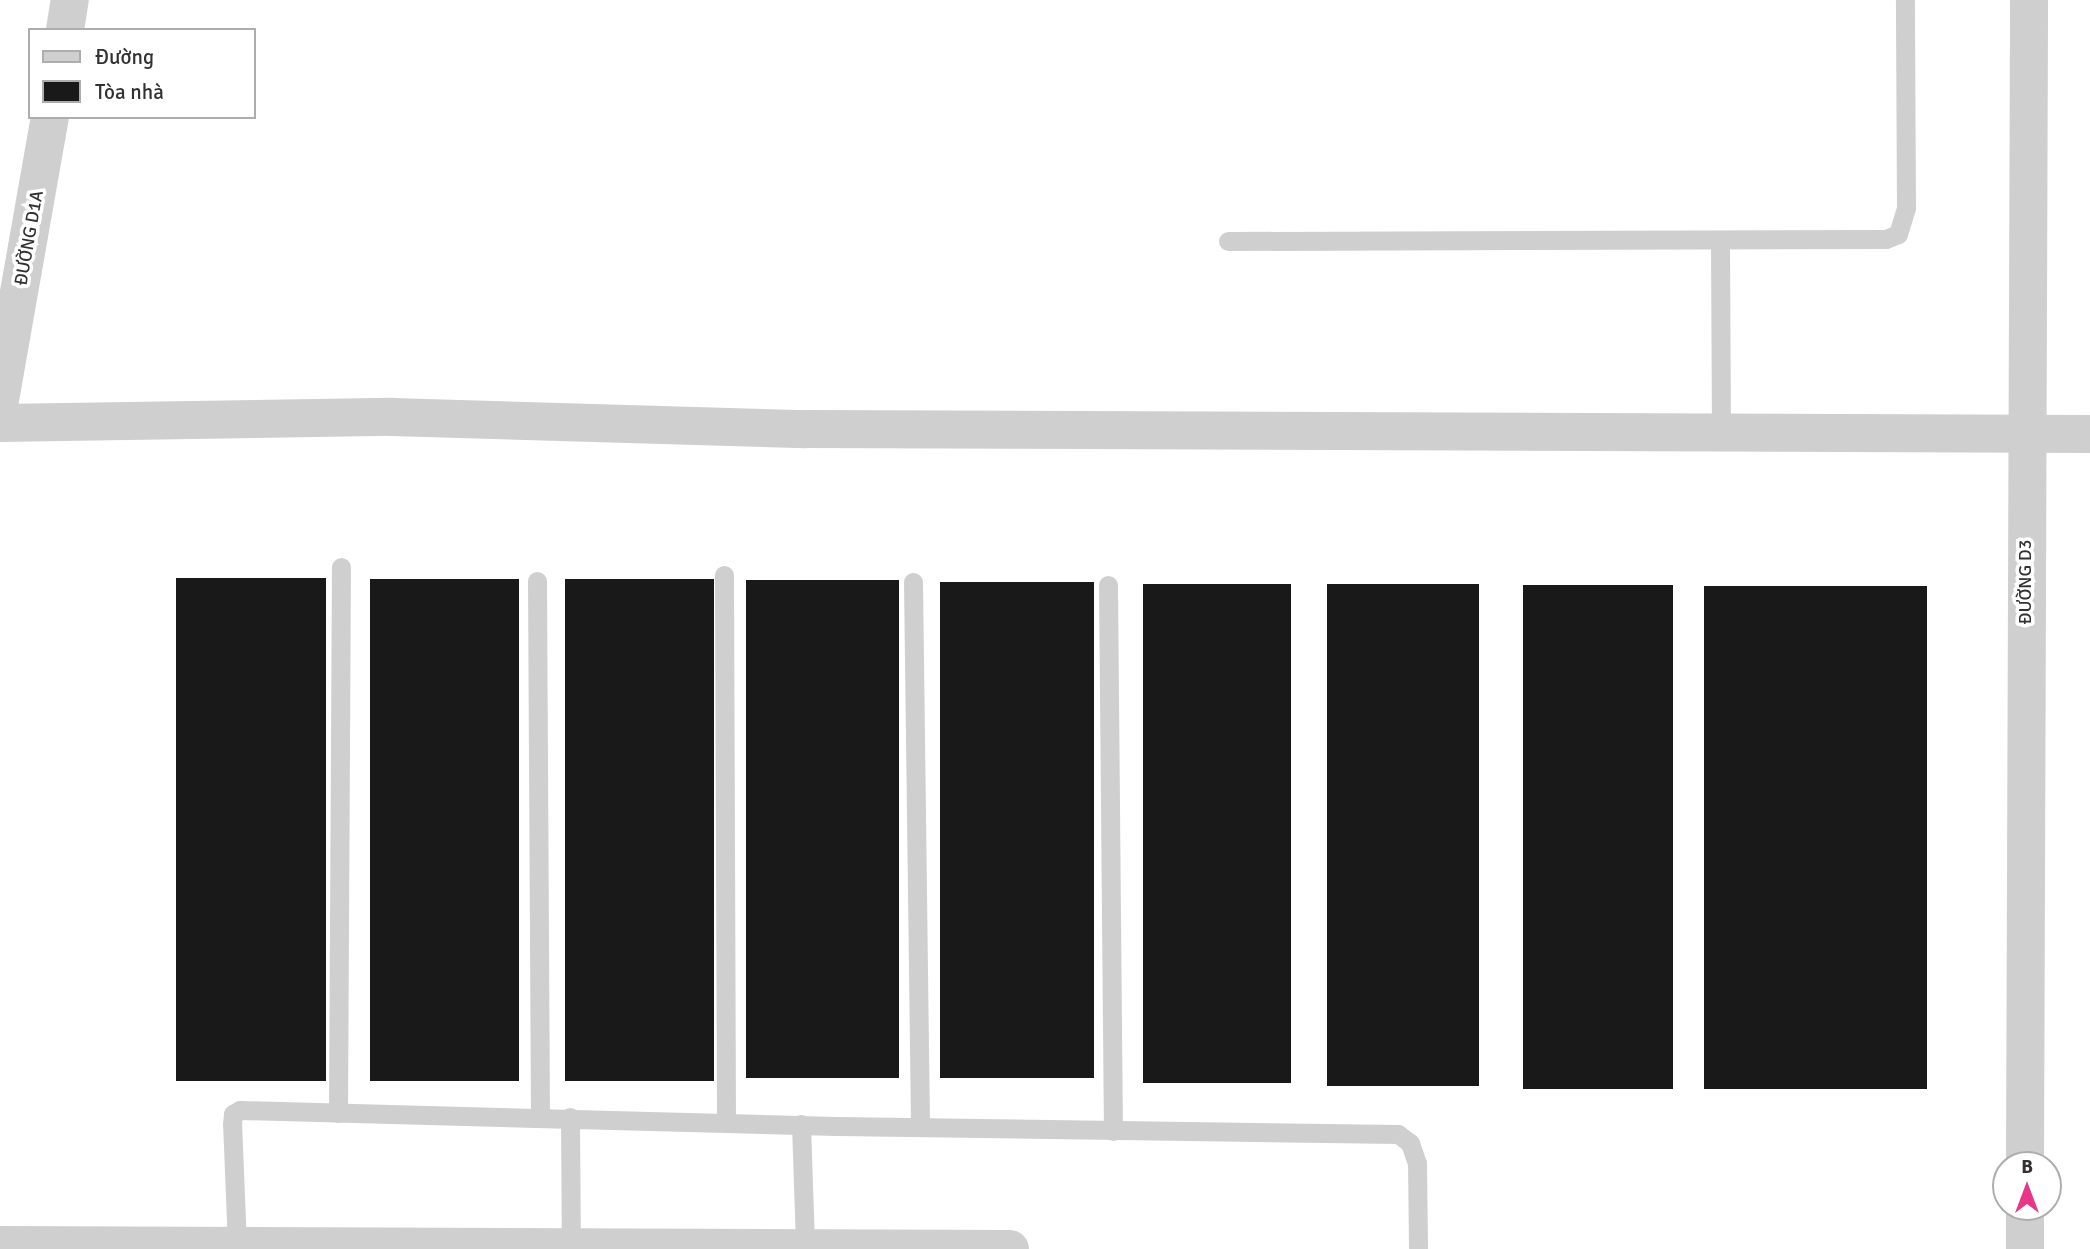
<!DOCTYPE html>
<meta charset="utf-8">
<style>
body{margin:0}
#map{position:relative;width:2090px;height:1249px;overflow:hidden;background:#fff;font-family:Signika,sans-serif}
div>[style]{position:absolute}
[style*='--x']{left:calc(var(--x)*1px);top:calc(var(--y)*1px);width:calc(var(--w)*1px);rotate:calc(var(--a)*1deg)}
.building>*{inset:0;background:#191919;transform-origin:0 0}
.lane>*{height:19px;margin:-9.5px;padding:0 9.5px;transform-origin:9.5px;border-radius:9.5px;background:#cfcfcf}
.street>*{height:38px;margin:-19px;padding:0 19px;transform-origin:19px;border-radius:19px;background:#cfcfcf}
span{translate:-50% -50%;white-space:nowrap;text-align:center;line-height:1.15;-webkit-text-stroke:7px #fff;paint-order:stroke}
.street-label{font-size:18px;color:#323232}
.legend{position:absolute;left:28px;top:28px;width:228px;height:91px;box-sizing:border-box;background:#fff;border:2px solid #adadad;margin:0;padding:9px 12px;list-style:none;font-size:21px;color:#323232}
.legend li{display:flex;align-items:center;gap:14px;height:35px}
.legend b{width:35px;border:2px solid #adadad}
.north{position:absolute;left:1992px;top:1151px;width:70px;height:70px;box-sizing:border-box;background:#fff;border:2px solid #adadad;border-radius:50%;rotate:0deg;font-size:19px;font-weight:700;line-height:28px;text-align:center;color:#323232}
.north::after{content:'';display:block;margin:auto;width:24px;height:32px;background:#e73786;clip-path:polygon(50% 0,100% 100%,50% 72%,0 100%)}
</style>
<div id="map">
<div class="building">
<div style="left:176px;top:578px;width:150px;height:503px"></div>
<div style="left:370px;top:579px;width:149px;height:502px"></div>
<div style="left:565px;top:579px;width:149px;height:502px"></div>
<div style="left:746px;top:580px;width:153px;height:498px"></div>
<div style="left:940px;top:582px;width:154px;height:496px"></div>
<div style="left:1143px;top:584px;width:148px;height:499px"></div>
<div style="left:1327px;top:584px;width:152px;height:502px"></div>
<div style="left:1523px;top:585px;width:150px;height:504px"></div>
<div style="left:1704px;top:586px;width:223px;height:503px"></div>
</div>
<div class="lane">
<div style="--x:1228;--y:241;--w:658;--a:-0.17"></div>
<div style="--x:1886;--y:239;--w:13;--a:-23"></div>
<div style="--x:1898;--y:234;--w:27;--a:-73"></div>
<div style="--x:1906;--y:208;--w:208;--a:-90.3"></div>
<div style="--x:1720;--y:242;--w:190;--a:89.7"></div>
<div style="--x:724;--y:575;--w:547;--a:89.79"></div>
<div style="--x:537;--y:581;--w:535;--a:89.68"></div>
<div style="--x:913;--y:582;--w:545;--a:89.26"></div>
<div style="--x:1108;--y:585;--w:546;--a:89.48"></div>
<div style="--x:338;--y:1113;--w:546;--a:-89.69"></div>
<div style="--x:570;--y:1117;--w:129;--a:89.6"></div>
<div style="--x:801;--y:1124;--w:122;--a:88.1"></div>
<div style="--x:237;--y:1246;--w:122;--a:-92.3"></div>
<div style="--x:232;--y:1124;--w:10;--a:-84"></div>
<div style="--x:233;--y:1114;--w:8;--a:-30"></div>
<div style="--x:240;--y:1110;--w:596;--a:1.54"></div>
<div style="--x:836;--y:1126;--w:562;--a:0.82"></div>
<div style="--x:1398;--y:1134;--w:15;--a:37"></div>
<div style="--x:1410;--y:1143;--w:21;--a:71"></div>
<div style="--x:1417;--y:1163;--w:86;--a:89.3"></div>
</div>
<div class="street">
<div style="--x:65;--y:30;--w:30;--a:-81"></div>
<div style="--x:0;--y:400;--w:287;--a:-80"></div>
<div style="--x:0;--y:423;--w:392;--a:-0.9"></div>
<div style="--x:392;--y:417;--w:413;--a:1.7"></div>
<div style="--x:805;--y:429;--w:1285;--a:0.22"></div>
<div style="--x:2025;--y:1165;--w:1165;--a:-89.8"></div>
<div style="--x:2025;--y:1207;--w:42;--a:90"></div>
<div style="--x:0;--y:1245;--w:1010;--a:0.23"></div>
</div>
<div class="street-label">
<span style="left:29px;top:238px;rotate:-80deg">ĐƯỜNG D1A</span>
<span style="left:2025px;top:582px;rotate:-90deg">ĐƯỜNG D3</span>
</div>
<ul class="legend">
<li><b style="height:9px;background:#cfcfcf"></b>Đường</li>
<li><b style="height:19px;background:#191919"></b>Tòa nhà</li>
</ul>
<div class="north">B</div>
</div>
